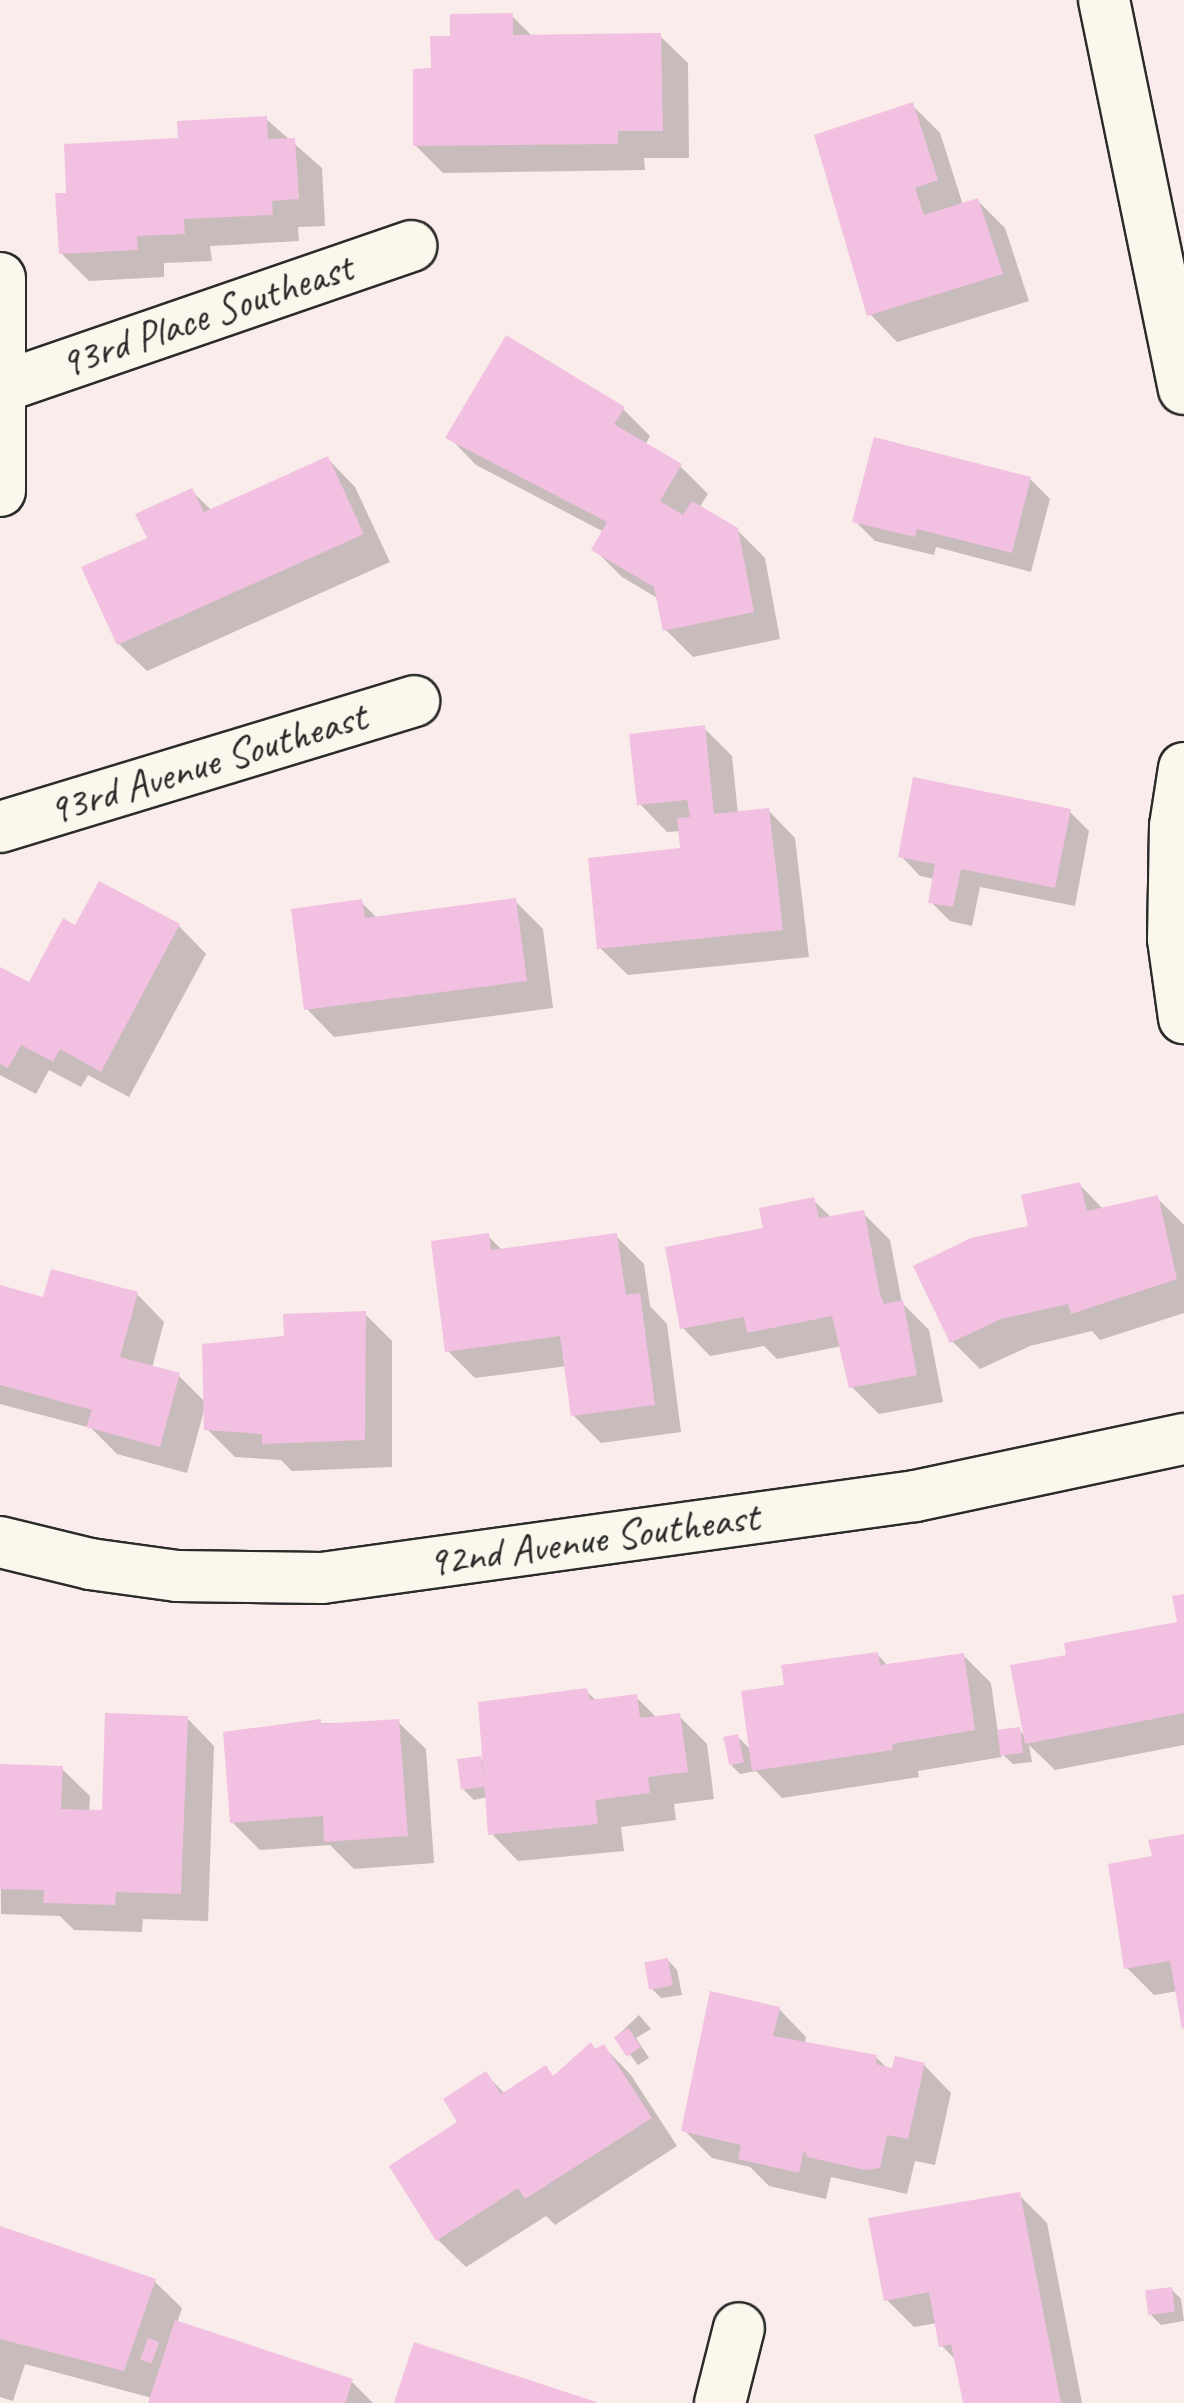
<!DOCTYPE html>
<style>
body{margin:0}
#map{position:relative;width:1184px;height:2403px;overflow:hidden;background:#f9ecea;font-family:Caveat,sans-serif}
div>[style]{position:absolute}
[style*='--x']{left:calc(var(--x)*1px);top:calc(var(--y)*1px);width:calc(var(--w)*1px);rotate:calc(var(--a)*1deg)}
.shadow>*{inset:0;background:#0003}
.building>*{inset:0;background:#f2c0e0;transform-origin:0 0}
.roads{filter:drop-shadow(2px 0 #2b2b2b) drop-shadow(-2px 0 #2b2b2b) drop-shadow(0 2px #2b2b2b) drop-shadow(0 -2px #2b2b2b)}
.minor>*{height:50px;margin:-25px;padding:0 25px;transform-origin:25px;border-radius:25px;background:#fbf7ec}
span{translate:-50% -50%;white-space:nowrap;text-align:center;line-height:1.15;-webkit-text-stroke:8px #fbf7ec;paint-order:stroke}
.street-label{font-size:42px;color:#2b2b2b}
</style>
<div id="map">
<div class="shadow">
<div style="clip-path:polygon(512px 16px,533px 37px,660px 36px,688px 63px,689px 158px,644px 158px,645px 170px,443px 173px,415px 145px,453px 39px)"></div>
<div style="clip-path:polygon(912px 105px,940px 133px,963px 205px,977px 200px,1005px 228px,1029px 301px,897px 342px,870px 314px)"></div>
<div style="clip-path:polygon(266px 119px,322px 168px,325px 226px,298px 227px,299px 241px,210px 246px,212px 261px,164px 263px,164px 277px,89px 281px,61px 253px,68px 195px)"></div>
<div style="clip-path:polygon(623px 409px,650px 436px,645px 445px,680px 466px,708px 494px,699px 508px,737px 530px,765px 558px,780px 639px,693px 657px,665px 629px,659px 599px,622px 577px,594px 549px,604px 532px,476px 465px,449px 437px)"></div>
<div style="clip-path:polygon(328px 459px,355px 487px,390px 562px,147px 671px,119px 644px,150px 539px,192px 491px,212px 511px)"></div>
<div style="clip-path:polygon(1030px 479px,1050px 499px,1031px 572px,936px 547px,934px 555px,875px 541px,855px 521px)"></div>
<div style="clip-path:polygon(704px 728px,732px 756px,738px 814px,768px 810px,795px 838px,809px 957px,628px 975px,600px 948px,683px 850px,681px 831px,667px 832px,640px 804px)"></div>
<div style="clip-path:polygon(1069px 811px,1089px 831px,1075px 906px,980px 887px,972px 926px,950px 921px,931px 902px,935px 879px,920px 876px,901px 856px)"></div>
<div style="clip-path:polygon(515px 901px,543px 929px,553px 1008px,334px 1037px,307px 1009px,361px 902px,378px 919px)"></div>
<div style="clip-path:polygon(179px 926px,206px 954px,129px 1097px,88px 1075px,81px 1087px,49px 1070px,36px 1094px,0 1075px,0 969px,30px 985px,76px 928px)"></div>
<div style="clip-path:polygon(1079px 1184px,1104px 1210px,1157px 1198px,1184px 1225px,1184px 1313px,1100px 1340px,1092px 1331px,1030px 1346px,980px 1369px,952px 1341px,1031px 1227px)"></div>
<div style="clip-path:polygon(813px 1200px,832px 1218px,863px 1213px,890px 1240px,902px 1303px,929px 1330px,943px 1402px,879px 1414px,851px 1386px,842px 1346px,777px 1359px,764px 1346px,710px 1356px,683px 1328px,766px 1230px)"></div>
<div style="clip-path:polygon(488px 1236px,503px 1251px,616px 1236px,644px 1264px,650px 1306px,667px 1324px,681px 1432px,601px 1443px,573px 1415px,567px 1366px,475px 1378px,448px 1351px)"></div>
<div style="clip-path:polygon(0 1288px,45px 1300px,137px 1294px,164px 1322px,152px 1368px,178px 1375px,206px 1403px,287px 1338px,365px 1314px,392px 1341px,392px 1467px,292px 1471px,281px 1460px,235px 1457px,207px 1429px,205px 1407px,187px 1473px,117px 1454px,91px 1428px,0 1404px)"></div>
<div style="clip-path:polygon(1184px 1596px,1184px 1745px,1055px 1770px,1029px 1745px,1032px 1762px,1013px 1764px,1000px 1752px,1002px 1757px,918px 1771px,919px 1777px,782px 1798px,756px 1771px,740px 1774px,730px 1764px,737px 1736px,752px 1751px,787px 1687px,877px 1654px,888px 1666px,963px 1655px,991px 1683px,998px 1733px,1019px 1730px,1026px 1737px,1069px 1657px,1180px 1624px)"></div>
<div style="clip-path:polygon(586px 1691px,598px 1702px,636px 1697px,658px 1719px,679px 1716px,707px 1744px,714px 1799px,674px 1804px,676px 1820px,621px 1827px,624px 1851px,518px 1861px,491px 1833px,488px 1797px,474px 1800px,464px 1790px,480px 1758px,485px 1764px)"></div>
<div style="clip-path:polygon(187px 1718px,214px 1746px,208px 1921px,143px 1919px,142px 1932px,74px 1930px,60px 1916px,1px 1914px,0 1767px,62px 1769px,90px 1796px,89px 1813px,104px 1813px)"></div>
<div style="clip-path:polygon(398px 1722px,426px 1749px,434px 1863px,354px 1869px,330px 1845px,260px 1850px,232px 1822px,282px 1724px)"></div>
<div style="clip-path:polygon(1184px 1836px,1184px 2024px,1178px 1991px,1154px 1995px,1127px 1968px,1155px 1858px)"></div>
<div style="clip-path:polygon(668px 1960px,677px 1970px,682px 1995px,661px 1998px,651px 1988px)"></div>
<div style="clip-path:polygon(779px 2009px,806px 2037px,804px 2046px,876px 2057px,889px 2070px,924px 2065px,951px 2093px,935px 2165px,915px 2161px,907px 2194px,831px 2177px,826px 2199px,769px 2186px,750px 2167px,712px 2158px,684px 2130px)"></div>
<div style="clip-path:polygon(639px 2015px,651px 2029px,636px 2038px,649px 2058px,638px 2065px,616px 2037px)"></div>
<div style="clip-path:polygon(604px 2047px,631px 2075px,677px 2146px,555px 2225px,546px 2216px,466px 2267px,438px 2240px,392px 2167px,461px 2123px,486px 2074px,505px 2094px,545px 2068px,555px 2078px)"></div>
<div style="clip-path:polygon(1019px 2195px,1047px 2223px,1082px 2403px,966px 2403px,958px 2362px,942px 2346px,937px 2323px,914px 2327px,886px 2299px)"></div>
<div style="clip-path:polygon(0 2229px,154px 2281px,182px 2308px,177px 2323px,351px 2381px,373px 2403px,150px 2403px,152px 2398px,25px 2364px,13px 2401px,0 2397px)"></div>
<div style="clip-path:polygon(1171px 2289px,1181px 2299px,1184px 2321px,1161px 2325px,1151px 2315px)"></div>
</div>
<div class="building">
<div style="clip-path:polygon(513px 13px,513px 35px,661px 33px,663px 131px,618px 131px,618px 144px,413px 146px,413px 69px,431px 68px,430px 36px,450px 36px,450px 14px)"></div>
<div style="clip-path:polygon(913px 102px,938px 180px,915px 188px,924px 215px,978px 198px,1003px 274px,867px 316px,814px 135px)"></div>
<div style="clip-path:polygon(267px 116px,268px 139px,295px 138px,299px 199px,272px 201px,273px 215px,184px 219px,185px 234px,137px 236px,138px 250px,59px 254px,55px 193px,66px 193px,64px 144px,178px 138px,177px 121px)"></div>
<div style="clip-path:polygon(506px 335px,625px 407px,614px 424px,682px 464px,660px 501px,683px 515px,692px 501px,738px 528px,754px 612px,663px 631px,654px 587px,591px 550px,607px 522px,445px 438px)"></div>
<div style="clip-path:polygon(874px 437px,1031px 477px,1012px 553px,917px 529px,915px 537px,852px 522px)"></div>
<div style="clip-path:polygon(328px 456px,364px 534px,117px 645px,81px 567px,147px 538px,135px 514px,192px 488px,204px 512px)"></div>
<div style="clip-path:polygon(705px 725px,714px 814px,769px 808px,783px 930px,597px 949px,588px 858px,680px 848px,677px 818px,690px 817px,687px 800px,637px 805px,629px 734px)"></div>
<div style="clip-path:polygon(913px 777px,1071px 809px,1055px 888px,961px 869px,953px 907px,928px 903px,935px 864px,898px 857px)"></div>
<div style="clip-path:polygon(99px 881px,180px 924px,101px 1072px,60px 1049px,53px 1062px,21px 1045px,8px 1068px,0 1064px,0 967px,29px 982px,63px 918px,75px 925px)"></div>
<div style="clip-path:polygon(516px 898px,527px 981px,304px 1010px,291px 909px,362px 899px,365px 918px)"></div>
<div style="clip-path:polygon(1080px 1182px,1087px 1211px,1158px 1195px,1177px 1279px,1071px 1314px,1068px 1304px,1001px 1319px,950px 1343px,913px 1266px,971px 1238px,1028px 1226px,1021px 1195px)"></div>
<div style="clip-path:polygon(814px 1197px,819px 1218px,864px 1210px,880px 1294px,884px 1304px,903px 1300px,917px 1375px,849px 1388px,832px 1316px,747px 1333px,744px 1317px,680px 1329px,665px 1247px,763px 1228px,759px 1208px)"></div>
<div style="clip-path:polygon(489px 1233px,491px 1250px,617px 1233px,626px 1295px,640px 1293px,655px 1405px,571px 1416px,560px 1336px,445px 1352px,431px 1241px)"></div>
<div style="clip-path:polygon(51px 1269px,138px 1292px,120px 1357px,180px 1373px,160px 1447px,86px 1427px,92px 1410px,0 1385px,0 1285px,43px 1297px)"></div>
<div style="clip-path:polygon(366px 1311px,365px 1440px,262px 1444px,262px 1434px,204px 1430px,202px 1344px,284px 1336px,283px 1314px)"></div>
<div style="clip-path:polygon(1184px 1594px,1184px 1713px,1025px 1744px,1010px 1665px,1066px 1655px,1064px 1643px,1177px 1622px,1172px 1596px)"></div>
<div style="clip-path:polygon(878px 1652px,880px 1665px,964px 1653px,975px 1730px,892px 1744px,893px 1750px,752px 1771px,741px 1691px,784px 1685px,781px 1665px)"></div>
<div style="clip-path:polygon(587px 1688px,590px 1700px,637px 1694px,640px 1718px,680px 1713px,688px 1772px,648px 1777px,650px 1793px,595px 1800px,598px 1824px,488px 1835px,478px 1702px)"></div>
<div style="clip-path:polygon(105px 1713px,188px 1716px,181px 1894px,116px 1892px,115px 1905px,43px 1903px,44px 1890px,0 1889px,0 1764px,63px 1766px,61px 1809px,102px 1810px)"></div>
<div style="clip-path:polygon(321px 1719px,321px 1724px,399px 1719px,408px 1836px,324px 1842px,323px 1816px,230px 1823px,223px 1732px)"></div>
<div style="left:1020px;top:1727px;width:26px;height:23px;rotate:83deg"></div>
<div style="left:738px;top:1734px;width:29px;height:15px;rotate:78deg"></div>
<div style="left:481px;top:1756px;width:31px;height:24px;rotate:83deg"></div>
<div style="clip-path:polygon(1184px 1834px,1184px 2028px,1182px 2029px,1170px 1961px,1124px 1969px,1108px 1864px,1152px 1856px,1148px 1840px)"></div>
<div style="left:668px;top:1958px;width:28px;height:24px;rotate:80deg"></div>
<div style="clip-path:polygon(710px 1991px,780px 2007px,773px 2036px,877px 2055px,876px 2064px,892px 2068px,895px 2056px,925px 2063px,908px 2139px,887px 2135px,880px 2168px,865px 2170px,807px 2157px,804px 2150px,799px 2173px,738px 2159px,741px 2145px,681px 2131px)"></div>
<div style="left:628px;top:2028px;width:23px;height:17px;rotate:56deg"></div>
<div style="clip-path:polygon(591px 2042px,595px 2049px,604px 2044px,652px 2118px,525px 2199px,518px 2188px,436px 2241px,389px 2166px,457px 2122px,443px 2099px,486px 2071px,501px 2094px,546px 2065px,553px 2076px)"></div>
<div style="clip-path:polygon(1020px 2192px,1061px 2403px,963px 2403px,951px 2344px,939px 2347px,929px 2292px,884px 2301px,868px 2218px)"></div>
<div style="clip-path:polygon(0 2226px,156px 2279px,124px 2371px,0 2339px)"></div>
<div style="left:1172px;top:2287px;width:25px;height:27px;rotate:83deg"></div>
<div style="clip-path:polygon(175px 2320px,353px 2379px,345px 2403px,148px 2403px)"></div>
<div style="left:148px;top:2338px;width:12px;height:23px;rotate:20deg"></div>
<div style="clip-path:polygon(414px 2342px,596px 2402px,596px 2403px,394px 2403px)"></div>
</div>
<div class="roads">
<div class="minor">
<div style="--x:1104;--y:0;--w:397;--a:78.4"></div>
<div style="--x:0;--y:278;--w:213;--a:90"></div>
<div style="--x:2;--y:387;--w:433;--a:-19"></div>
<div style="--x:1184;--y:768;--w:59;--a:98.8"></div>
<div style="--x:1175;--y:826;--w:113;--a:91"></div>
<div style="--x:1173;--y:939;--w:80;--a:82.1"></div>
<div style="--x:0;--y:827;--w:433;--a:-16.9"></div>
<div style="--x:0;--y:1542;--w:93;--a:13.7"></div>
<div style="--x:90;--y:1564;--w:88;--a:7.9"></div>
<div style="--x:177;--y:1576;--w:145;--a:0.8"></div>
<div style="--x:322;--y:1578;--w:599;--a:-7.87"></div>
<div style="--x:915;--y:1496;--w:275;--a:-12"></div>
<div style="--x:720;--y:2403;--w:77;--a:-75.8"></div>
</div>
</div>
<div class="street-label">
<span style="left:206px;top:316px;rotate:-19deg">93rd Place Southeast</span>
<span style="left:207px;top:764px;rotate:-17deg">93rd Avenue Southeast</span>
<span style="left:593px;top:1540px;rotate:-8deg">92nd Avenue Southeast</span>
</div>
</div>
